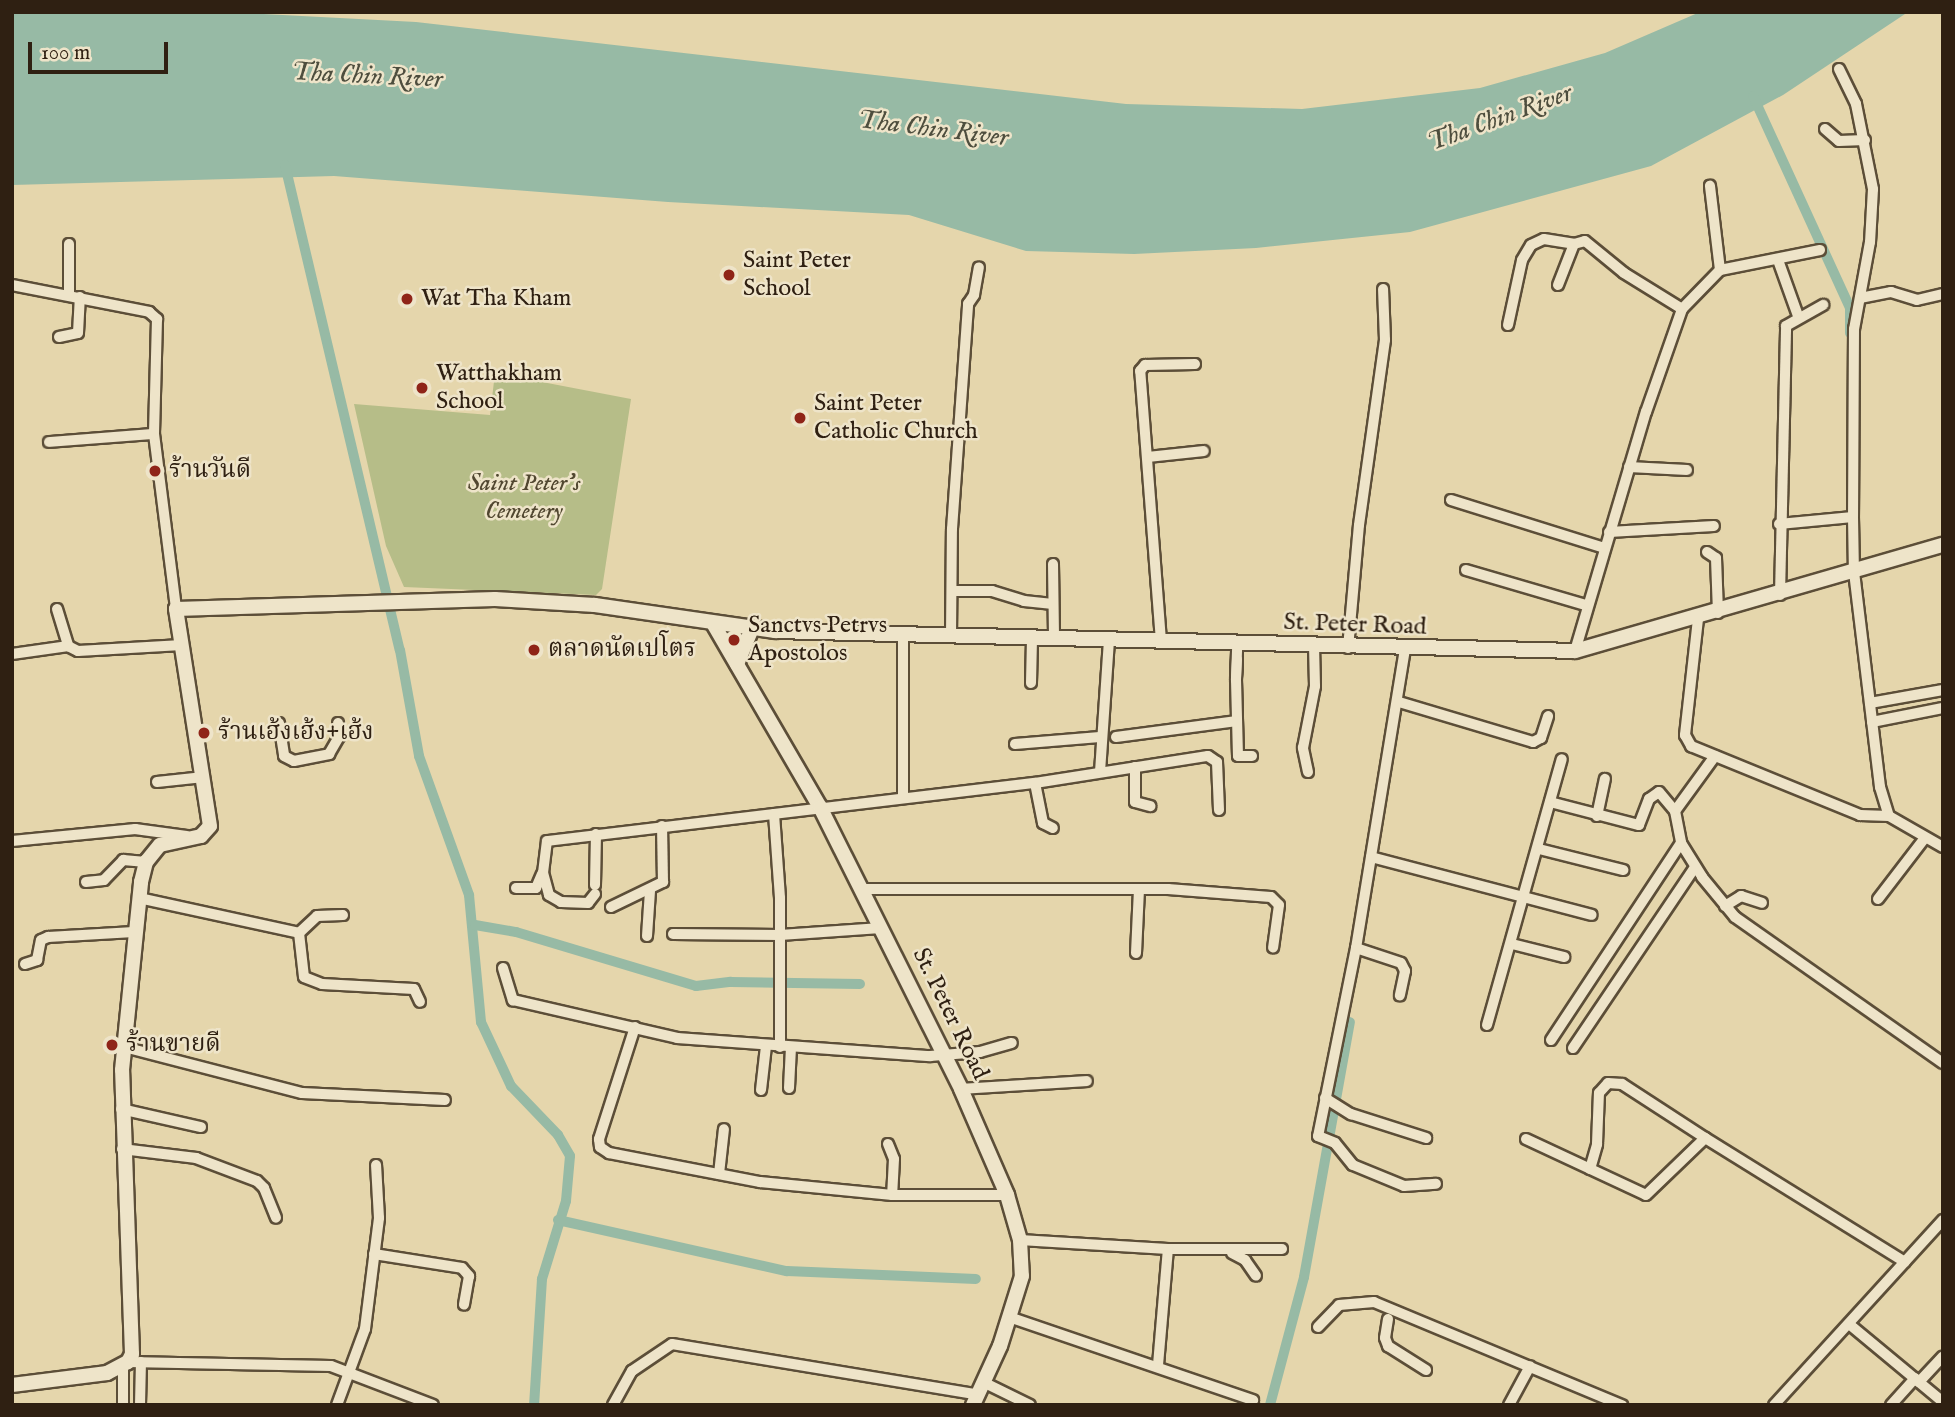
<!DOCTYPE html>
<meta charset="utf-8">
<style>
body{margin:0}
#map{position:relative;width:1955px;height:1417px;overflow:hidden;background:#e5d6ac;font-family:"IM FELL English","Noto Serif Thai",serif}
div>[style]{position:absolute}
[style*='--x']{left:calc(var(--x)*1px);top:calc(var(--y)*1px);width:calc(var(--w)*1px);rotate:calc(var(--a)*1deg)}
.green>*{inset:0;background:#b6bd88}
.water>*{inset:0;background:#97baa5}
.canal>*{height:10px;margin:-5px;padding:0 5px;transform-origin:5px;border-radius:5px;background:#97baa5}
.roads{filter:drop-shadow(2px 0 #5c4e38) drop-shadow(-2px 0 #5c4e38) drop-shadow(0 2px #5c4e38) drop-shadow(0 -2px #5c4e38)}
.minor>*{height:10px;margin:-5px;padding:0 5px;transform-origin:5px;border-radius:5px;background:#eee4c9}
.tertiary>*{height:14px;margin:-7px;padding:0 7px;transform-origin:7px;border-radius:7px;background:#eee4c9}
.dots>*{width:19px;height:19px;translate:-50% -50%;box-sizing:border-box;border:4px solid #eee4c9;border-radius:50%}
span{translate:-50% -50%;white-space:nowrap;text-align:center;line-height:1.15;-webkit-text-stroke:5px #eee4c9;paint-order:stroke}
.poi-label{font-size:24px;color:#2f2012}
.left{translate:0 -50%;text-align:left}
.park-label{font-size:24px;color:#514730;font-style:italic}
.street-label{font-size:24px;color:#2f2012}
.water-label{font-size:26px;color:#4e4e3e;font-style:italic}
.frame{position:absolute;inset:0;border:14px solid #2f2012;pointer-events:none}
.scale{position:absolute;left:28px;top:42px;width:140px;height:32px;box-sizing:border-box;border:4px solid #2f2012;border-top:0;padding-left:9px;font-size:21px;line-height:24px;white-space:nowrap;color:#2f2012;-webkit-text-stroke:5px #eee4c9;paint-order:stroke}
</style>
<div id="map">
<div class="green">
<div style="clip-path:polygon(495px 373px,631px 399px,602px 589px,596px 595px,404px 587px,386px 546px,354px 404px,490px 415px)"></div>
</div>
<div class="water">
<div style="clip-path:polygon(12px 12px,223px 12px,416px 22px,1126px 104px,1302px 109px,1480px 88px,1605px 53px,1700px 12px,1908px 12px,1783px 95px,1651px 166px,1410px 232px,1256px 248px,1134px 254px,1026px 251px,909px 215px,668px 202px,334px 176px,12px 185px)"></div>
</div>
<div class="canal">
<div style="--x:1753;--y:96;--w:233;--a:65.4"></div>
<div style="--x:1850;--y:308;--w:25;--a:90"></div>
<div style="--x:285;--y:165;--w:498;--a:76.7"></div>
<div style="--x:400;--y:650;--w:108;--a:79.8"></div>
<div style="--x:419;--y:756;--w:148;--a:70.2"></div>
<div style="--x:469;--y:895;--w:128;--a:84.6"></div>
<div style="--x:481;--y:1022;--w:71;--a:64.9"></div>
<div style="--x:511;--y:1086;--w:68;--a:46.2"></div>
<div style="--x:558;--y:1135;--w:24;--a:60"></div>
<div style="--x:570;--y:1156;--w:45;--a:95.1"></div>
<div style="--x:566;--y:1201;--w:82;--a:107.1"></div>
<div style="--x:542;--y:1279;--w:126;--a:93.6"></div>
<div style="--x:475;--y:925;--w:42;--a:9.7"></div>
<div style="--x:516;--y:932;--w:188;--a:16.7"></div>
<div style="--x:696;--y:986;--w:35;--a:-7"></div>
<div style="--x:731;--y:982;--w:129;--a:0.9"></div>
<div style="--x:558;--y:1220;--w:235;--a:12.6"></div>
<div style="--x:787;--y:1271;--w:189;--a:2.4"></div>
<div style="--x:1270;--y:1405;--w:132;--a:-75.1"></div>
<div style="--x:1304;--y:1277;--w:259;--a:-79.8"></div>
</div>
<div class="roads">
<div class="minor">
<div style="--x:1839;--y:69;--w:39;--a:64"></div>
<div style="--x:1856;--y:104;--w:87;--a:78.7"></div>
<div style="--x:1873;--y:189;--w:53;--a:93.2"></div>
<div style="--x:1870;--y:242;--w:88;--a:100.4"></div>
<div style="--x:1854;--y:329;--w:188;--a:90.3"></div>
<div style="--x:1853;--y:517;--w:55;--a:89"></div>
<div style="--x:1854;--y:572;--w:217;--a:83.1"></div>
<div style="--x:1880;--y:787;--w:30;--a:73"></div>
<div style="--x:1889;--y:816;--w:62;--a:29.9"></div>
<div style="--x:1825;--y:129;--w:18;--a:41"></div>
<div style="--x:1839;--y:141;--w:26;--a:-2"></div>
<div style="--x:69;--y:244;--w:51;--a:90"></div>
<div style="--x:1778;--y:260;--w:59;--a:70.3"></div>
<div style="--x:1720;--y:270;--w:102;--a:-11.3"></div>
<div style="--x:12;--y:285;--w:140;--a:11.1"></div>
<div style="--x:149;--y:312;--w:11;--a:41"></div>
<div style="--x:157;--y:319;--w:115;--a:91.5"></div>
<div style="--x:154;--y:434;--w:176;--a:82.8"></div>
<div style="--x:1558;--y:285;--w:44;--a:-68.7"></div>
<div style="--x:1574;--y:244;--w:11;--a:-15"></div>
<div style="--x:1585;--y:241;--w:50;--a:39.4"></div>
<div style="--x:1624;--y:273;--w:68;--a:31.8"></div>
<div style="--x:1860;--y:298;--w:32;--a:-11"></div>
<div style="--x:1891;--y:292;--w:27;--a:17"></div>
<div style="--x:1917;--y:300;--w:27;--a:-13"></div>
<div style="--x:1508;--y:325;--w:66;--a:-77.8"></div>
<div style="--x:1522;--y:260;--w:17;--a:-59"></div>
<div style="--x:1531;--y:245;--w:14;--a:-25"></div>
<div style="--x:1544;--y:239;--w:30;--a:9"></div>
<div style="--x:59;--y:337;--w:19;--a:-12"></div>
<div style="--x:78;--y:333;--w:36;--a:-87"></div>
<div style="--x:49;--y:442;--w:105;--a:-4.4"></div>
<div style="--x:1148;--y:457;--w:56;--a:-6.1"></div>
<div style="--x:1629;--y:467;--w:58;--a:3"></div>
<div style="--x:1451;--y:500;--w:160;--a:17.4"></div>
<div style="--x:1779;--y:524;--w:74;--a:-5.4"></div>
<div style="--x:1609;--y:532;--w:105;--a:-3.3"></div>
<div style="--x:1707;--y:552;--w:11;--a:34"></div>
<div style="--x:1716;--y:558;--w:55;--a:87.9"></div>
<div style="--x:1053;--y:564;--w:74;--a:89.2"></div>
<div style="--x:1466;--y:570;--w:125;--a:16.3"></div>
<div style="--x:952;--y:591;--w:40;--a:0"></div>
<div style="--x:992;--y:591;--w:34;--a:17"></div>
<div style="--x:1024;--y:601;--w:29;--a:6"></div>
<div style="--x:1780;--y:595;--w:269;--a:-88.7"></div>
<div style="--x:1786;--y:326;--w:43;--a:-29.6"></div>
<div style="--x:57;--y:609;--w:39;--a:73"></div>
<div style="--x:68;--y:646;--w:11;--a:27"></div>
<div style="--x:78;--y:651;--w:104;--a:-3.3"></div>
<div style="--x:1698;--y:619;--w:117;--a:96.4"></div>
<div style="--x:1685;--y:735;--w:13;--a:61"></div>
<div style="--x:1691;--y:746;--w:183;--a:22.2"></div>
<div style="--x:1860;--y:815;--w:29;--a:2"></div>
<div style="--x:951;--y:636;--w:107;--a:-89.5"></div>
<div style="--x:952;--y:529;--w:226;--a:-85.9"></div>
<div style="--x:968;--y:304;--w:11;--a:-56"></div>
<div style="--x:974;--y:295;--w:28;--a:-80"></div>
<div style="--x:1161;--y:641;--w:271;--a:-94.4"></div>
<div style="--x:1140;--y:371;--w:8;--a:-50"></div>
<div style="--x:1145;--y:365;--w:50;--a:-1.1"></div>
<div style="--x:1348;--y:648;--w:123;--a:-84.9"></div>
<div style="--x:1359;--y:525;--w:187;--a:-82"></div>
<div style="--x:1385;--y:340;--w:51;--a:-92.2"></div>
<div style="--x:1405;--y:649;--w:303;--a:99.3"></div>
<div style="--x:1356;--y:948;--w:192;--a:101.4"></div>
<div style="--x:1318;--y:1136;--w:18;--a:22"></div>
<div style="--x:1335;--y:1143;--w:28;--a:51"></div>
<div style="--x:1353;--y:1165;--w:55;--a:22.4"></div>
<div style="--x:1404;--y:1186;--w:32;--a:-4"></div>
<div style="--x:1575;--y:651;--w:249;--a:-73.5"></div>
<div style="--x:1646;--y:412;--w:109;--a:-70.7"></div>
<div style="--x:1682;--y:309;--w:54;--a:-45.7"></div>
<div style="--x:1720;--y:270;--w:85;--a:-96.8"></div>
<div style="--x:12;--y:654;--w:57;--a:-8.1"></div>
<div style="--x:1237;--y:659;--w:21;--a:93"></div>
<div style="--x:1236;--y:680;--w:37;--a:-88"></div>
<div style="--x:1236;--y:680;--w:76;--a:88.5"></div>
<div style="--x:1238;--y:756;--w:14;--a:0"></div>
<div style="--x:1031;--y:683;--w:45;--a:-88.7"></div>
<div style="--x:1399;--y:702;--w:140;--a:16.6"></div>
<div style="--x:1533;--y:742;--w:9;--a:-27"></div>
<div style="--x:1541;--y:738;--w:23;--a:-72"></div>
<div style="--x:1870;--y:703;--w:74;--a:-10.1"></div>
<div style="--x:1872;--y:722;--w:72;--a:-11.2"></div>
<div style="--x:279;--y:723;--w:33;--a:81"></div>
<div style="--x:284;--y:756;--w:11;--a:27"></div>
<div style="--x:294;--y:761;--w:36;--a:-11"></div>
<div style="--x:329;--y:754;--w:20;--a:-60"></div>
<div style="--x:339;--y:737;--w:14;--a:-94"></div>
<div style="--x:1116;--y:737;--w:122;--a:-7.5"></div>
<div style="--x:1015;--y:744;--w:85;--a:-4.7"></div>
<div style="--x:1715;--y:756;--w:68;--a:126"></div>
<div style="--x:1675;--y:811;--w:33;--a:79"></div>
<div style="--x:1681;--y:843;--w:40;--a:58"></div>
<div style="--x:1702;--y:877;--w:52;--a:50.5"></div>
<div style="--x:1735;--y:917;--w:254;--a:35.1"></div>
<div style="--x:1135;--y:767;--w:35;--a:90"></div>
<div style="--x:1135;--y:802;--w:16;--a:15"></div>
<div style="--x:1100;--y:772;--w:132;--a:-86.1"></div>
<div style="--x:1308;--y:772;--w:25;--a:-102"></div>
<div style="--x:1303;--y:748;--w:63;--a:-79"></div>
<div style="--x:1315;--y:686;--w:40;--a:-91.4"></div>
<div style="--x:157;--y:782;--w:47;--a:-6.1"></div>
<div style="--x:1035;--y:783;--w:41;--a:78.7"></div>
<div style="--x:1043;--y:823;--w:11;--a:27"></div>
<div style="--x:903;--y:798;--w:164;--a:-90"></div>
<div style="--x:1550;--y:802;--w:92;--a:14.5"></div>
<div style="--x:1639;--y:825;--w:28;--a:-69"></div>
<div style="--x:1649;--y:799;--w:12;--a:-35"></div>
<div style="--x:1659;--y:792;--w:25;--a:50"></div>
<div style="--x:774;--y:814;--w:84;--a:85.9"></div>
<div style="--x:780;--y:898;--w:149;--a:90"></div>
<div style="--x:1597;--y:816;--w:38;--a:-78"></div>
<div style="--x:12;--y:841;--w:124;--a:-5.6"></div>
<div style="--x:135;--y:829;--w:52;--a:7.7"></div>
<div style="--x:1539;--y:849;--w:87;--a:14"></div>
<div style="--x:1371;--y:857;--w:228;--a:14.7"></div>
<div style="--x:86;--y:882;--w:18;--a:-6"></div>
<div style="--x:104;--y:880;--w:28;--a:-46"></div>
<div style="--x:123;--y:860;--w:23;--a:5"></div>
<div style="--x:595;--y:885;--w:51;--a:-88.9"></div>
<div style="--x:516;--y:888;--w:20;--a:0"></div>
<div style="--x:536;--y:888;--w:15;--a:-67"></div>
<div style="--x:860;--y:889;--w:308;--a:0"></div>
<div style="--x:1168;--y:889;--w:103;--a:4.4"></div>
<div style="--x:1271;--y:897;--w:11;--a:45"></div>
<div style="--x:1279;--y:905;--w:43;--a:97.9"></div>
<div style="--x:595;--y:894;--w:11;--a:128"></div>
<div style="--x:588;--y:903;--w:27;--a:-178"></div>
<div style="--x:561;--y:902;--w:14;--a:-150"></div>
<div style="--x:549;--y:895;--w:23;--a:-105"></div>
<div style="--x:543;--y:873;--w:32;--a:-83"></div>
<div style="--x:547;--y:841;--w:491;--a:-6.8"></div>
<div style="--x:1035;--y:783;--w:175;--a:-8.9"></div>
<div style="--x:1208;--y:756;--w:11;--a:34"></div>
<div style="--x:1217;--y:762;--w:48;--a:87.6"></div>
<div style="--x:139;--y:898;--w:164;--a:12.3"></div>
<div style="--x:299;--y:933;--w:44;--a:83.5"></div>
<div style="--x:304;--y:977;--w:19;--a:21"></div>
<div style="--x:322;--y:984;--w:92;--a:3.1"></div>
<div style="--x:414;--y:989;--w:14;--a:65"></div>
<div style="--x:1878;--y:899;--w:76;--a:-52.5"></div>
<div style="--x:1725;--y:906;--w:19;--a:-32"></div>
<div style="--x:1741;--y:896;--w:22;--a:18"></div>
<div style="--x:611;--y:907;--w:58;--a:-25.7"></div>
<div style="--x:663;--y:882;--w:56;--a:-91"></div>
<div style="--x:299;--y:933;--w:25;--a:-43"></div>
<div style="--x:317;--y:916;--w:26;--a:-2"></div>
<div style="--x:673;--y:934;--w:107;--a:0.5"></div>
<div style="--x:780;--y:935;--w:101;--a:-4"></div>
<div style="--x:647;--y:936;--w:45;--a:-86.2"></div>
<div style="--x:1512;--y:944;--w:54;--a:14"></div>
<div style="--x:1356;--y:948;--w:47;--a:18.4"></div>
<div style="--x:1401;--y:963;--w:9;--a:63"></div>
<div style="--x:1405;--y:971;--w:25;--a:102"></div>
<div style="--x:1136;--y:953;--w:64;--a:-87.3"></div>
<div style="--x:25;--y:964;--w:13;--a:-18"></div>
<div style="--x:37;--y:960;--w:20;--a:-79"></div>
<div style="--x:41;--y:940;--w:8;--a:-23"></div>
<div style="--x:48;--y:937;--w:86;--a:-3.3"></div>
<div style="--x:503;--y:968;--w:34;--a:73"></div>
<div style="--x:513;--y:1000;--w:168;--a:13"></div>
<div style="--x:677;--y:1038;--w:254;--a:4.1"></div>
<div style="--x:930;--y:1056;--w:50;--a:-4.6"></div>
<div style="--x:980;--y:1052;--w:33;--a:-16"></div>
<div style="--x:1487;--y:1025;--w:276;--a:-74.3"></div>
<div style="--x:635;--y:1027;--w:118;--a:107.8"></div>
<div style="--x:599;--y:1139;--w:8;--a:83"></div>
<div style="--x:600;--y:1147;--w:11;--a:34"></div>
<div style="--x:609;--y:1153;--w:154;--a:10.9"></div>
<div style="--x:760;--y:1182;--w:133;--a:5.6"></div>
<div style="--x:892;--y:1195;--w:115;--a:0"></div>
<div style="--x:1551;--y:1040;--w:236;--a:-56.6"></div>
<div style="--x:124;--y:1047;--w:184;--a:14.5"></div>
<div style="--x:302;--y:1093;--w:143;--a:2.8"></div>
<div style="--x:1573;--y:1048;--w:218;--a:-56"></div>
<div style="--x:789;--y:1088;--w:41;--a:-87.2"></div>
<div style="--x:961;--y:1089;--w:126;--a:-3.6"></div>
<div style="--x:761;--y:1090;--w:44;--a:-83.5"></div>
<div style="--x:1325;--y:1098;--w:31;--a:32"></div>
<div style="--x:1351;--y:1114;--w:79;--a:17.7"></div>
<div style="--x:121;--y:1109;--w:82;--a:12.7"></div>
<div style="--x:1526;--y:1139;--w:132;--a:25"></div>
<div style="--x:1646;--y:1195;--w:82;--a:-44"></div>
<div style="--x:1705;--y:1138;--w:235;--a:31.8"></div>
<div style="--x:888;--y:1144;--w:16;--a:68"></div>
<div style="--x:894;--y:1159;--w:36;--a:93"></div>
<div style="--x:122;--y:1149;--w:75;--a:6.9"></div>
<div style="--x:196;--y:1158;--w:65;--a:20.7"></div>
<div style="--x:257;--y:1181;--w:10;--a:45"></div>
<div style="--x:264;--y:1188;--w:32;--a:68"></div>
<div style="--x:1590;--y:1169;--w:26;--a:-74"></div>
<div style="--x:1597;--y:1144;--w:51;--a:-87.8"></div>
<div style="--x:1599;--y:1093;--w:13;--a:-48"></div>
<div style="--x:1608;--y:1083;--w:14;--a:4"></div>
<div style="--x:1622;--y:1084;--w:99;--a:33"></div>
<div style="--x:719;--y:1174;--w:45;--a:-83.7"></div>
<div style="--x:1020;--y:1240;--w:148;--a:3.5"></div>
<div style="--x:1168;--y:1249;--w:114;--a:0"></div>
<div style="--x:1232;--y:1253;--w:15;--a:28"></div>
<div style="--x:1245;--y:1260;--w:19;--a:55"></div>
<div style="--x:374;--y:1254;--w:89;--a:9"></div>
<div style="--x:462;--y:1268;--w:11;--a:49"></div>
<div style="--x:469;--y:1276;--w:29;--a:100"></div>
<div style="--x:1009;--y:1317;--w:258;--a:18.8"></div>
<div style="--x:1388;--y:1319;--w:19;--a:99"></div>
<div style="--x:1385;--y:1338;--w:9;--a:69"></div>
<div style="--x:1388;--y:1346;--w:45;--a:32.3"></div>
<div style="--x:1849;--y:1324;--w:122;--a:39.7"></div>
<div style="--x:1318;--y:1327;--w:30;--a:-46"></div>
<div style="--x:1339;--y:1305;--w:35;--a:-5"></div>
<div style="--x:1374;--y:1302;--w:269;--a:22.6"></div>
<div style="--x:128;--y:1362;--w:203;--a:1.1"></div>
<div style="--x:331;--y:1366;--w:109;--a:20.9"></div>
<div style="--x:1158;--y:1365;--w:116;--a:-85.1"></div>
<div style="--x:123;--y:1366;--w:39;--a:90"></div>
<div style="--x:1919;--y:1382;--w:35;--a:-47"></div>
<div style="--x:985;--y:1383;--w:50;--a:26.1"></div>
<div style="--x:140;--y:1405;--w:43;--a:-88.7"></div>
<div style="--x:337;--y:1405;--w:81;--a:-69.8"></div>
<div style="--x:365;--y:1329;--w:112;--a:-82.8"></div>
<div style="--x:379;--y:1218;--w:53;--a:-93.2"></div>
<div style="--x:613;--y:1405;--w:39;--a:-61"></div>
<div style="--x:632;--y:1371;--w:48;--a:-34"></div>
<div style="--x:672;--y:1344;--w:311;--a:9.4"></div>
<div style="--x:1509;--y:1405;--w:44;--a:-61.7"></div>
<div style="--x:1774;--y:1405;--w:251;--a:-47.6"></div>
<div style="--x:1891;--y:1405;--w:36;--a:-48"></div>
</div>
<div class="tertiary">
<div style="--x:714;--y:625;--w:211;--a:59.8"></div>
<div style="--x:820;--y:807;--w:315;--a:63.4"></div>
<div style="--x:961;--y:1089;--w:116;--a:66.5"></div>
<div style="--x:1007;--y:1195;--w:47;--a:73.9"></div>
<div style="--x:1020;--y:1240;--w:36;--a:87"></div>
<div style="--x:1022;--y:1276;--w:73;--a:107.4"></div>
<div style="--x:1000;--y:1346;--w:65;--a:114.6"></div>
<div style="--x:737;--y:664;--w:39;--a:-67"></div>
<div style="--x:12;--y:1385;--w:96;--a:-7.2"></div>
<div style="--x:107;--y:1373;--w:24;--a:-28"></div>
<div style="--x:128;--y:1362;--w:9;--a:-63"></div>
<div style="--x:132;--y:1354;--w:284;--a:-92"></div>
<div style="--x:122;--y:1070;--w:189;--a:-84.2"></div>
<div style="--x:141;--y:882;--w:21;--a:-76"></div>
<div style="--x:146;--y:862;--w:22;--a:-51"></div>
<div style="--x:160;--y:845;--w:42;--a:-12.4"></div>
<div style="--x:201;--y:836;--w:13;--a:-48"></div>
<div style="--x:210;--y:826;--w:220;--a:-98.9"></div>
<div style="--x:176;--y:609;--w:319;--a:-1.8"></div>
<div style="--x:495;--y:599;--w:100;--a:3.4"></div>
<div style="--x:595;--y:605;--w:182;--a:8.2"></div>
<div style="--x:775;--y:631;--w:800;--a:1.43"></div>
<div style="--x:1575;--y:651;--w:383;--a:-16.1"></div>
</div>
</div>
<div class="dots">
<div style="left:729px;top:275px;background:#8f2418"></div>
<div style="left:407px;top:299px;background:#8f2418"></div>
<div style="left:422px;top:388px;background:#8f2418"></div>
<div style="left:800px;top:418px;background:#8f2418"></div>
<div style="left:155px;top:471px;background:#8f2418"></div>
<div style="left:734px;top:640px;background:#8f2418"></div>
<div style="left:534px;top:650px;background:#8f2418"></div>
<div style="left:204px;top:733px;background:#8f2418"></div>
<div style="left:112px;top:1045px;background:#8f2418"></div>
</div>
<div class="poi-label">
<span class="left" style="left:743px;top:275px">Saint Peter<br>School</span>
<span class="left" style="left:421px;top:299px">Wat Tha Kham</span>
<span class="left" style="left:436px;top:388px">Watthakham<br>School</span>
<span class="left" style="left:814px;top:418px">Saint Peter<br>Catholic Church</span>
<span class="left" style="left:169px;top:471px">ร้านวันดี</span>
<span class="left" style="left:748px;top:640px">Sanctvs Petrvs<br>Apostolos</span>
<span class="left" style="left:548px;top:650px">ตลาดนัดเปโตร</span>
<span class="left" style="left:218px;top:733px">ร้านเฮ้งเฮ้ง+เฮ้ง</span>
<span class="left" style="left:126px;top:1045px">ร้านขายดี</span>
</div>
<div class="park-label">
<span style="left:524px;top:498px">Saint Peter's<br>Cemetery</span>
</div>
<div class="street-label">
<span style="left:1355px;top:625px;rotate:2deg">St. Peter Road</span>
<span style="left:950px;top:1014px;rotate:64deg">St. Peter Road</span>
</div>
<div class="water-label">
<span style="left:367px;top:76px;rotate:3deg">Tha Chin River</span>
<span style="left:1500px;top:118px;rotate:-20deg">Tha Chin River</span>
<span style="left:933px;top:129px;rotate:7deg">Tha Chin River</span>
</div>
<div class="frame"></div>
<div class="scale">100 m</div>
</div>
